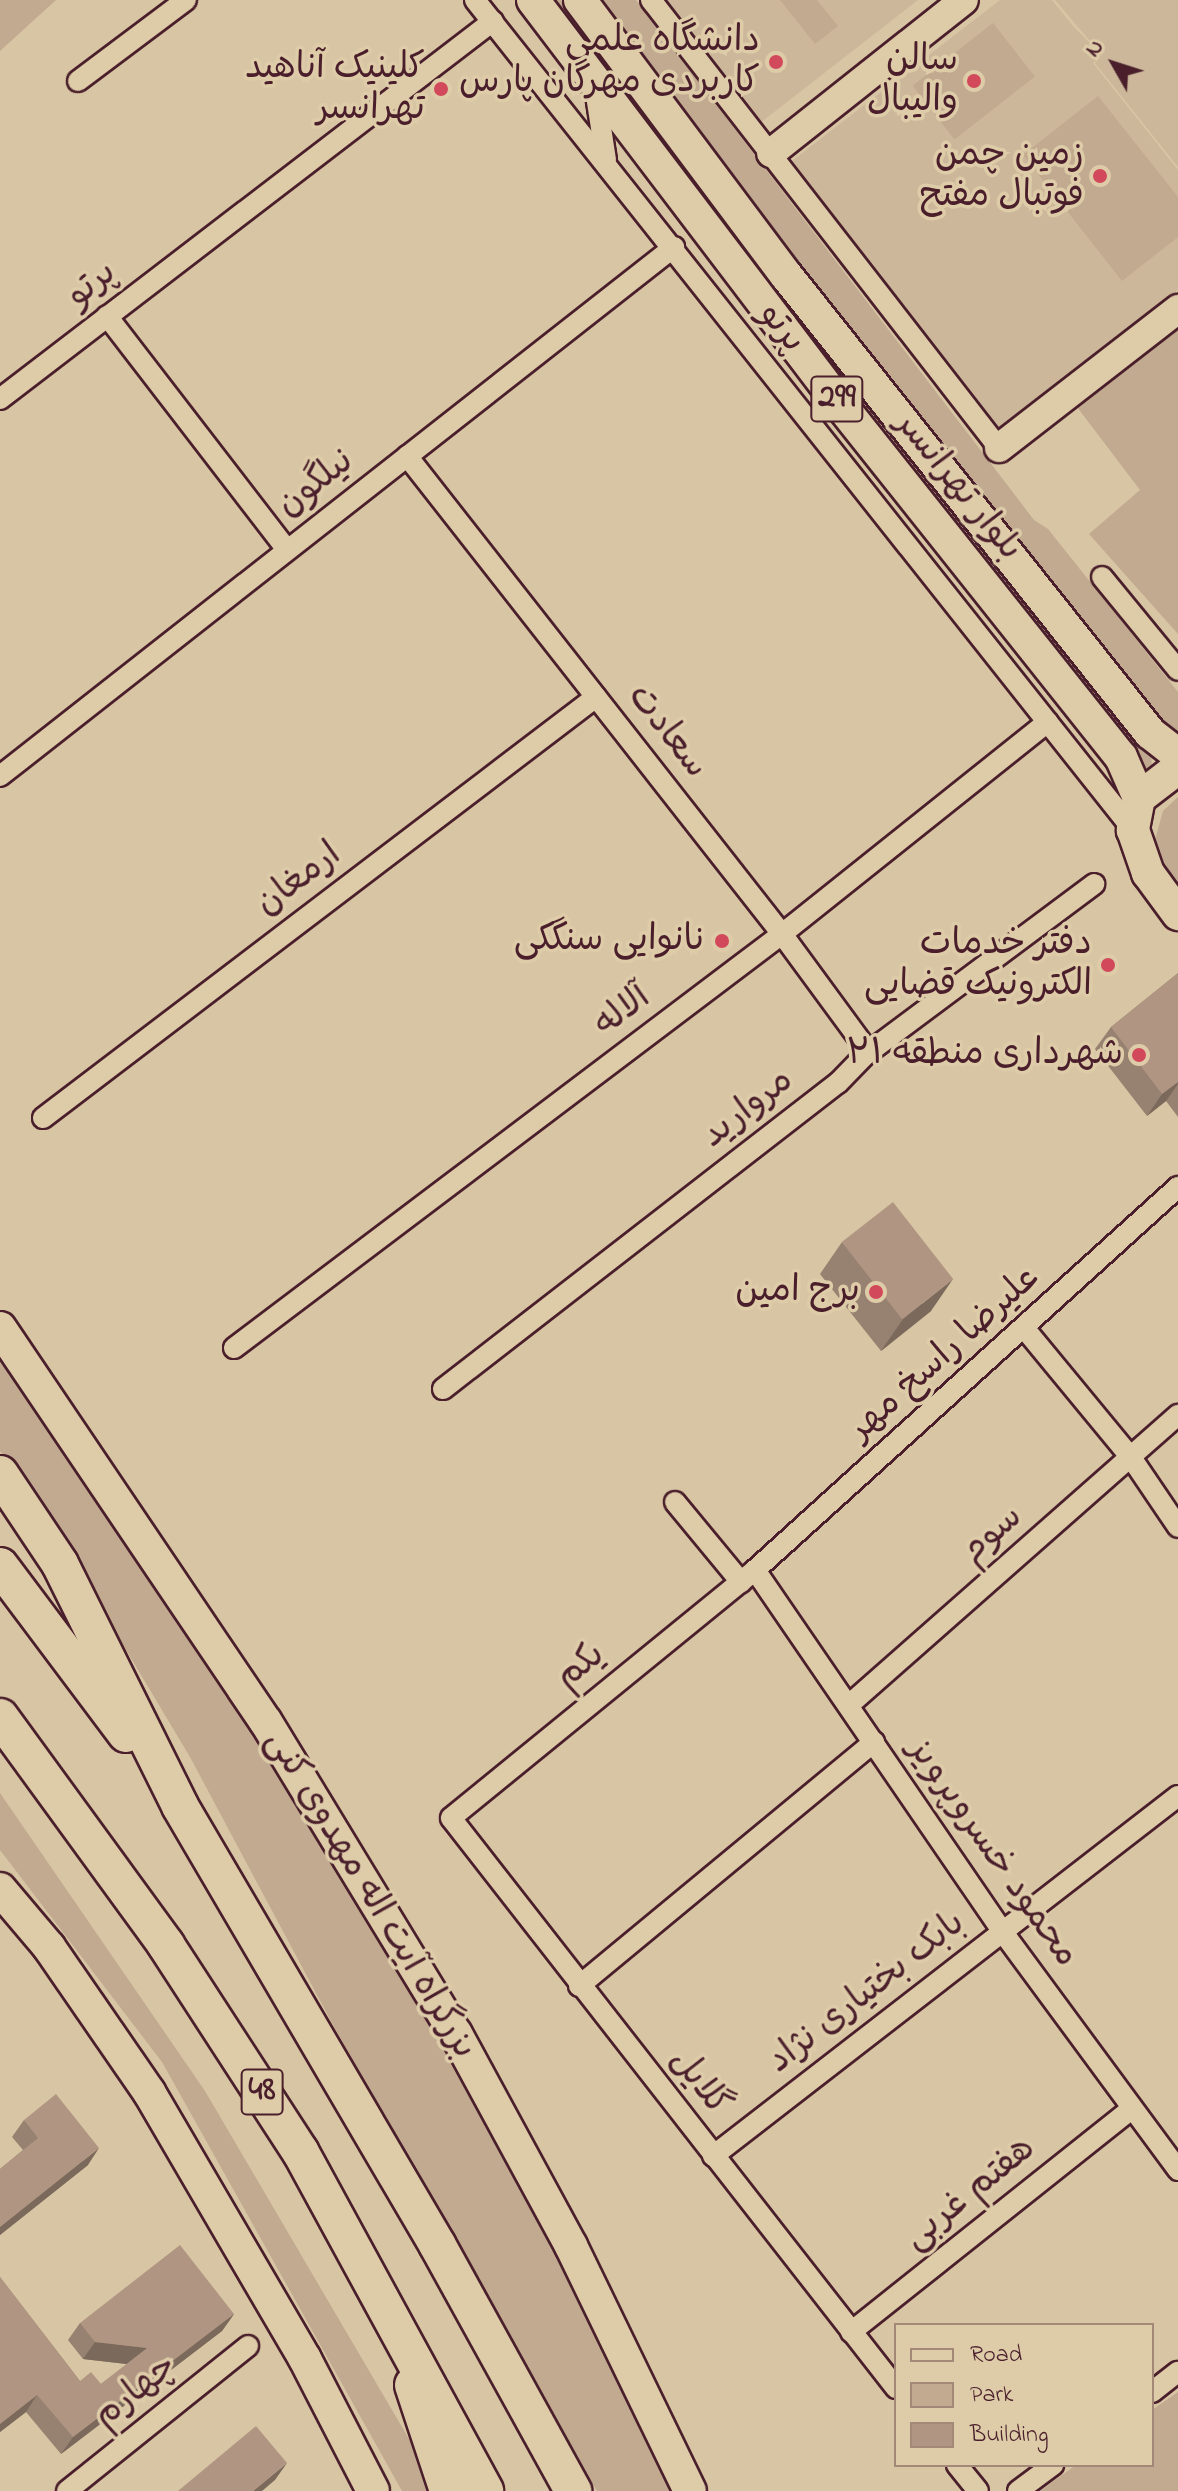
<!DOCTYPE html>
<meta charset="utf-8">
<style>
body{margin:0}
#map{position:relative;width:1178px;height:2491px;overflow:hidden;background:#d8c5a4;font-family:"Indie Flower","Playpen Sans Arabic",sans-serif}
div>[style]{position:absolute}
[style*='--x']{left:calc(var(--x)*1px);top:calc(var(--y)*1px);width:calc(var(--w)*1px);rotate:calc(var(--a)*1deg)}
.built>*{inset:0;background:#ccb79a}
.green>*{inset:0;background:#c1aa90;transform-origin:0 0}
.roads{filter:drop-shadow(2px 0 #4a1f2b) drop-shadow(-2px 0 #4a1f2b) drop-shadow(0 2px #4a1f2b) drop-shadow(0 -2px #4a1f2b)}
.street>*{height:20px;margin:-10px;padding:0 10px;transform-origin:10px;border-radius:10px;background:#decca9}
.secondary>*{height:28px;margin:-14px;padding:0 14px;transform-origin:14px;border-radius:14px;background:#decca9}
.primary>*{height:32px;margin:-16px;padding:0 16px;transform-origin:16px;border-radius:16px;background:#decca9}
.highway>*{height:36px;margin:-18px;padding:0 18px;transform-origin:18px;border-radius:18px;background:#decca9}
.wall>*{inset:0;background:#978170}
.shaded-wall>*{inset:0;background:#7b695b}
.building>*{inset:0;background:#b09682;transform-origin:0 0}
.dots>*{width:22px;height:22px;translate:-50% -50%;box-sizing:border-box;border:4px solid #decca9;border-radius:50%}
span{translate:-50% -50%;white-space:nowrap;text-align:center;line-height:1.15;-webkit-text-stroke:7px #decca9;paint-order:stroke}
.shield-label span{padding:2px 6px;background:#decca9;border:2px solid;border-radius:6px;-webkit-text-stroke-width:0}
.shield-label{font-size:34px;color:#4a1f2b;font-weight:700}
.poi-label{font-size:36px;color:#4a1f2b}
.right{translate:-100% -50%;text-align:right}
.street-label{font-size:36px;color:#4a1f2b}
.legend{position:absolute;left:894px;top:2323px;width:260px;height:144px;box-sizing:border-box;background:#decca9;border:2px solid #a38777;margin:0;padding:10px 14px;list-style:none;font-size:24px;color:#4a1f2b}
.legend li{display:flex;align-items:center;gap:16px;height:40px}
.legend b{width:40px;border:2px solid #a38777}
.north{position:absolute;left:1074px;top:24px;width:80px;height:80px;-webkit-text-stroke:6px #decca9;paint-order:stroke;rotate:309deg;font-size:22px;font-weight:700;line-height:32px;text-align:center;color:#4a1f2b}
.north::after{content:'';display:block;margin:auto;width:28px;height:36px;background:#4a1f2b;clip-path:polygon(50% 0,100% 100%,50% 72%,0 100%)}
</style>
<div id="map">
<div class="built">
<div style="clip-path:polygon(665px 0,918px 0,760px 123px)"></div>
<div style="clip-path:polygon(1000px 0,1052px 0,1073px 26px,1101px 54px,1055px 0,1178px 0,1178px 167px,1095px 63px,1103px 54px,1093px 63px,1178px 170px,1178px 290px,1000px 431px,991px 427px,792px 161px)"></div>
</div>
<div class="green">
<div style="clip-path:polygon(0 0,56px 0,0 51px)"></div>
<div style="clip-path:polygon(547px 0,561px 0,1151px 754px,1152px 767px,1143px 770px)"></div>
<div style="clip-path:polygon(593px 0,636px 0,1034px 520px,1048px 529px,1178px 692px,1178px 740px,1162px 733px,1025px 560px)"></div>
<div style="clip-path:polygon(780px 0,817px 0,838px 26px,815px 44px)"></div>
<div style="left:993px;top:23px;width:68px;height:102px;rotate:52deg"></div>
<div style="clip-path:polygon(1098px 96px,1178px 197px,1178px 237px,1122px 281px,1023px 155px)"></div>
<div style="clip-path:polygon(1178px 328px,1178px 634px,1089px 534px,1140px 490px,1077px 407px)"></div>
<div style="clip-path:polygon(1178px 797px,1178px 889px,1154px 843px,1163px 811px)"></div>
<div style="clip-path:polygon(0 1350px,278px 1770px,384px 1945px,544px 2230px,675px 2491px,597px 2491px,332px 2023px,190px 1757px,48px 1519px,0 1451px)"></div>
<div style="clip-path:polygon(0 1793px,205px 2091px,419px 2456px,432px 2491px,402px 2491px,162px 2062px,0 1850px)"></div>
<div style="clip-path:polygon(1178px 2392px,1178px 2491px,1040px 2491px,1076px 2465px,1152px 2465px,1152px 2410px)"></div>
</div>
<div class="roads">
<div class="street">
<div style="--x:475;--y:0;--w:1059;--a:51.59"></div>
<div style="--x:651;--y:0;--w:567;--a:52.16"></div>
<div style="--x:78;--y:81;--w:135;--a:-36.9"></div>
<div style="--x:595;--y:89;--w:72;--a:81.2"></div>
<div style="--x:107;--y:316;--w:295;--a:52.4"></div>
<div style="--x:0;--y:399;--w:621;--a:-37.48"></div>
<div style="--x:407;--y:456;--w:608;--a:51.89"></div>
<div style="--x:782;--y:934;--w:135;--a:53.7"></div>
<div style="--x:862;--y:1043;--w:12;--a:76"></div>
<div style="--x:1102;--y:577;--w:120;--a:50.7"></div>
<div style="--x:0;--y:776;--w:857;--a:-38.13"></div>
<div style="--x:43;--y:1118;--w:695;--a:-37.28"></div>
<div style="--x:1025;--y:1329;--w:168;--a:50.5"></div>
<div style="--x:1132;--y:1459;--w:82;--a:55.9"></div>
<div style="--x:234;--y:1348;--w:687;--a:-37.07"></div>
<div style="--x:782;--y:934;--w:340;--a:-38.6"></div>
<div style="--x:443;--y:1389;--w:500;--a:-37.8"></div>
<div style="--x:838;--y:1083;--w:39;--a:-46"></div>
<div style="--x:865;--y:1055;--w:286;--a:-36.7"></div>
<div style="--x:675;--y:1502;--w:104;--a:50.5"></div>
<div style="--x:755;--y:1570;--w:437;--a:55.6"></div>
<div style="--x:1002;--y:1931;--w:297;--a:53.6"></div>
<div style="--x:849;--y:1705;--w:439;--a:-41.4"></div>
<div style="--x:579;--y:1986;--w:383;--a:-39.6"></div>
<div style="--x:713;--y:2156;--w:588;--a:-37.75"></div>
<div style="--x:851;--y:2332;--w:358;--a:-38.5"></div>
<div style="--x:896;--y:2388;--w:723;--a:-127.98"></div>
<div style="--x:451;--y:1818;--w:392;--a:-39.2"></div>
<div style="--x:755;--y:1570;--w:571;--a:-42.16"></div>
<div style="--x:1152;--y:2392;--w:33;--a:-38"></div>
<div style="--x:957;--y:2465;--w:33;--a:51"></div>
<div style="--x:67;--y:2491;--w:232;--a:-38.7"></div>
<div style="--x:1018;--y:2491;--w:44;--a:-36.6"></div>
</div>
<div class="secondary">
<div style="--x:771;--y:153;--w:246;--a:-38.4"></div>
<div style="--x:999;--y:448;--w:227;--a:-37.8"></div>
</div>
<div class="primary">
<div style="--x:533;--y:0;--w:507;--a:52.77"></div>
<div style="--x:840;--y:404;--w:451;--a:51.5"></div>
<div style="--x:1121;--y:757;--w:45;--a:66.3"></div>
<div style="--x:580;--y:0;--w:344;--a:53.2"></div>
<div style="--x:786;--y:275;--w:585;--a:51.52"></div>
<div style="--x:1150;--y:733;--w:36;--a:38"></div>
<div style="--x:1178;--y:768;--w:49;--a:142.4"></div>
<div style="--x:1139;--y:798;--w:33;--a:101"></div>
<div style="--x:1133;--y:830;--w:46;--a:70.8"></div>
<div style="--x:1148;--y:873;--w:51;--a:53.8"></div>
<div style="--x:0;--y:1328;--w:475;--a:56"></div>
<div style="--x:266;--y:1722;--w:365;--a:58.7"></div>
<div style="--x:456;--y:2034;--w:241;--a:61.5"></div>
<div style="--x:571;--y:2246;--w:272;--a:64.1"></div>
<div style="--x:0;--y:1889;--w:76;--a:49.8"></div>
<div style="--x:49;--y:1947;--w:176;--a:55.4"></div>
<div style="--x:149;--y:2092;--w:309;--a:59.7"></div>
<div style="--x:305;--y:2359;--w:148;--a:62.7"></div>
</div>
<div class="highway">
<div style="--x:0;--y:1474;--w:108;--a:56.3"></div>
<div style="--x:60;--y:1564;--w:270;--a:63.6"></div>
<div style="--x:180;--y:1806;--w:510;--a:59.61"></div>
<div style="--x:438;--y:2246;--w:280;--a:61.1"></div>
<div style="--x:0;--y:1566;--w:210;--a:53.1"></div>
<div style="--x:0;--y:1717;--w:282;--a:53.9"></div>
<div style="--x:166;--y:1945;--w:246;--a:57"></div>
<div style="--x:300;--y:2151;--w:387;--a:61.4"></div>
<div style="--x:413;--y:2385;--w:112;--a:71.7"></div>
</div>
</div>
<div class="wall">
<div style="clip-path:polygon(1178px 973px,1178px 1117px,1166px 1101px,1147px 1116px,1095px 1049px,1111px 1027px)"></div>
<div style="clip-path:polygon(842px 1242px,931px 1311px,881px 1351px,820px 1274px)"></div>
<div style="clip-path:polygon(24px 2120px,88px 2165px,0 2235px,0 2169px,23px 2150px,12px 2137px)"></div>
<div style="clip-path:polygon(0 2277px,80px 2381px,101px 2384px,127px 2364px,83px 2359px,68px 2340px,80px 2323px,234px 2314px,222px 2331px,61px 2454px,26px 2412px,0 2432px)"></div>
</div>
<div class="shaded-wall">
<div style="clip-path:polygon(1178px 1082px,1178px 1084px,1166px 1101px,1147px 1116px,1162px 1094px)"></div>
<div style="clip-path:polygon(953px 1279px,931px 1311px,881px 1351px,903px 1319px)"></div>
<div style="clip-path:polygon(99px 2148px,88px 2165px,0 2235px,0 2227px)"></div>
<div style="clip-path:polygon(234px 2314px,222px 2331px,61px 2454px,73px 2437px)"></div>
<div style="clip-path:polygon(95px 2342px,147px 2348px,135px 2365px,83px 2359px)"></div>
<div style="clip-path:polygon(37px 2395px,26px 2412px,0 2432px,0 2424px)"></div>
<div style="clip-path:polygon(287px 2463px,275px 2480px,262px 2491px,253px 2491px)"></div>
</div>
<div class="building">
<div style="clip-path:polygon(1178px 973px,1178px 1082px,1162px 1094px,1111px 1027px)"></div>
<div style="left:893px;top:1202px;width:98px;height:65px;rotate:52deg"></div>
<div style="clip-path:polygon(56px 2094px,99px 2148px,0 2227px,0 2169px,38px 2138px,24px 2120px)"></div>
<div style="clip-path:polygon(180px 2245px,234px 2314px,73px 2437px,37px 2395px,0 2424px,0 2277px,80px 2381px,91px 2372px,101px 2384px,147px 2348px,95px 2342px,80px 2323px)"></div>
<div style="clip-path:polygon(256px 2426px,287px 2463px,253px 2491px,178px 2491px)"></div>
</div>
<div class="dots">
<div style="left:776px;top:62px;background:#d1495b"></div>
<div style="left:974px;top:81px;background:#d1495b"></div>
<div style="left:441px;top:89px;background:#d1495b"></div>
<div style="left:1100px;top:176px;background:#d1495b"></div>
<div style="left:722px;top:941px;background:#d1495b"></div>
<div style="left:1108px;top:965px;background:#d1495b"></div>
<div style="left:1139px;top:1055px;background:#d1495b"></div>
<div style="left:876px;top:1292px;background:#d1495b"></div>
</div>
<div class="shield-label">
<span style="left:837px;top:399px">299</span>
<span style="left:262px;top:2092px">48</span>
</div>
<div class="poi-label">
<span class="right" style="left:760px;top:62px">دانشگاه علمی<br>کاربردی مهرگان پارس</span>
<span class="right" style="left:958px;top:81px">سالن<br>والیبال</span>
<span class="right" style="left:425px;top:89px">کلینیک آناهید<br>تهرانسر</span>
<span class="right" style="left:1084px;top:176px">زمین چمن<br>فوتبال مفتح</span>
<span class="right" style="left:706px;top:941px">نانوایی سنگکی</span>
<span class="right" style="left:1092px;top:965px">دفتر خدمات<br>الکترونیک قضایی</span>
<span class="right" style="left:1123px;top:1055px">شهرداری منطقه ۲۱</span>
<span class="right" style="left:860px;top:1292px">برج امین</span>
</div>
<div class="street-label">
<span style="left:92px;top:285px;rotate:-38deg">پرتو</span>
<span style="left:781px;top:328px;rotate:52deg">پرتو</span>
<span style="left:316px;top:484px;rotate:-38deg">نیلگون</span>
<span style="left:958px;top:487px;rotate:51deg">بلوار تهرانسر</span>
<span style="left:667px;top:732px;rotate:52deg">سعادت</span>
<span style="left:299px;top:880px;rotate:-37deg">ارمغان</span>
<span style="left:623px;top:1012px;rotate:-37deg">آلاله</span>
<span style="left:748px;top:1109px;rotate:-38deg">مروارید</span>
<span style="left:945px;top:1354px;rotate:-42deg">علیرضا راسخ مهر</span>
<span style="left:992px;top:1535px;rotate:-41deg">سوم</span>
<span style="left:581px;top:1667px;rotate:-39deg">یکم</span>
<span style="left:992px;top:1853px;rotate:55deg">محمود خسروپرویز</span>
<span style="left:370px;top:1895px;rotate:59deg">بزرگراه آیت اله مهدوی کنی</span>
<span style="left:867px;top:1993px;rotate:-38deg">بابک بختیاری نژاد</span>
<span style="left:699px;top:2083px;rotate:52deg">گلایل</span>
<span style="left:970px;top:2194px;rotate:-39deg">هفتم غربی</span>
<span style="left:136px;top:2392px;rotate:-39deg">چهارم</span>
</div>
<ul class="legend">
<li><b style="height:10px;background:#decca9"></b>Road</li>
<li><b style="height:22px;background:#c1aa90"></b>Park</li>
<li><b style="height:22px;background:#b09682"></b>Building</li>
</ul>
<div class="north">N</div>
</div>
